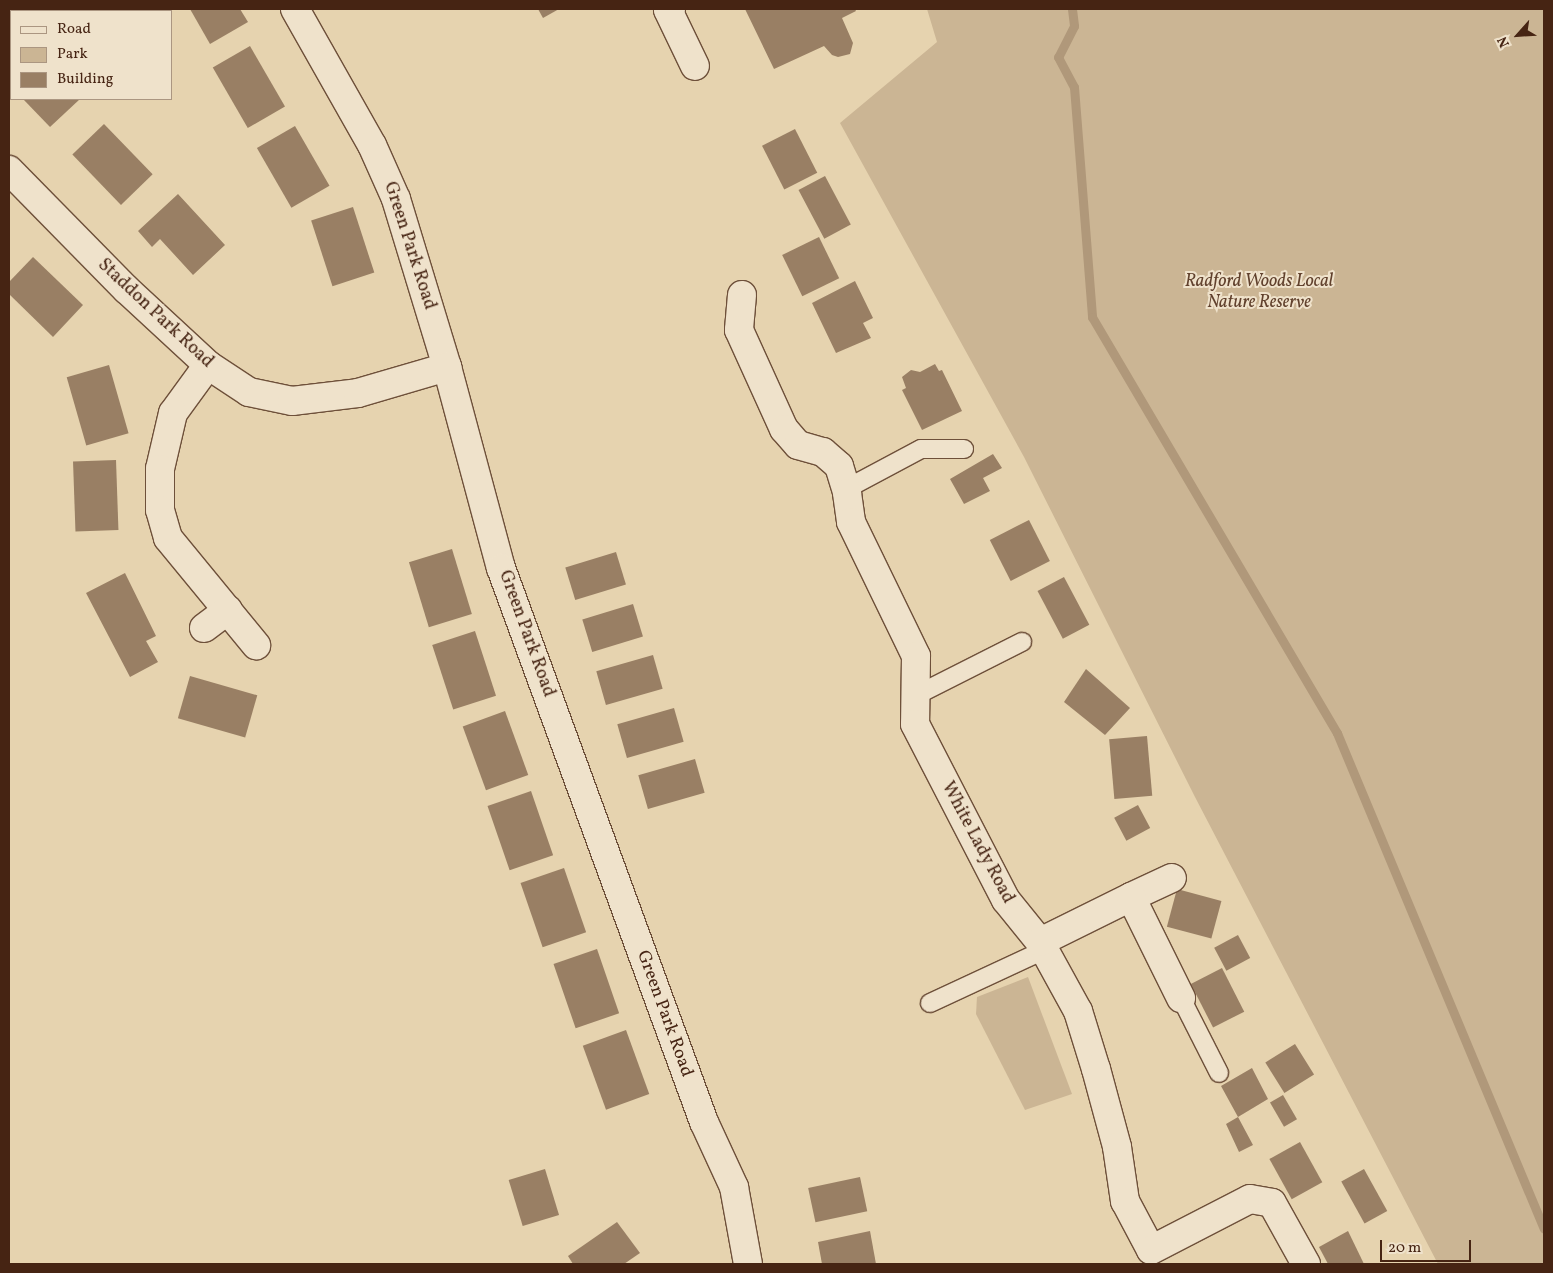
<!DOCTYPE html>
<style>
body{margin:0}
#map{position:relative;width:1553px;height:1273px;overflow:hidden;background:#e6d3af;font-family:Vollkorn,serif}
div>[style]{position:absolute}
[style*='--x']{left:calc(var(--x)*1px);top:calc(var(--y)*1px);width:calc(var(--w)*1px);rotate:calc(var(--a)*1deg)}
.green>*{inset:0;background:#cbb594}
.stream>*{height:9px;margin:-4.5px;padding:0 4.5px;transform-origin:4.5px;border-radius:4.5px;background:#b0987a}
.building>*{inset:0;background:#997f64;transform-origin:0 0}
.roads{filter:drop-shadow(1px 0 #6e503a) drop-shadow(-1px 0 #6e503a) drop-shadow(0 1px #6e503a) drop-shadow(0 -1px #6e503a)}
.service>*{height:18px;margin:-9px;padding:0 9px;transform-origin:9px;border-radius:9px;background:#efe2cb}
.minor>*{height:28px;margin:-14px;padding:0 14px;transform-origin:14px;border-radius:14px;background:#efe2cb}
span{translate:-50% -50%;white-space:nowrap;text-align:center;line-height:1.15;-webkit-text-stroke:4px #efe2cb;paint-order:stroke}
.street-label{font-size:18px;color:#462413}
.park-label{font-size:18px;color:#61412d;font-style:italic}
.frame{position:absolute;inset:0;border:10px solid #462413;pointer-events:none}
.legend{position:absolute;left:10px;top:10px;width:162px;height:90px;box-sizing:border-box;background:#efe2cb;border:1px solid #ab9681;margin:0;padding:6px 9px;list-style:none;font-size:15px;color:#462413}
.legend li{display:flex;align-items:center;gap:10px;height:25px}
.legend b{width:25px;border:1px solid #ab9681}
.north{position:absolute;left:1493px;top:10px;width:50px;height:50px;-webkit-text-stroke:4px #efe2cb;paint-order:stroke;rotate:244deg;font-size:14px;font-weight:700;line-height:20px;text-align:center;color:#462413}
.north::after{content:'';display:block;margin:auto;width:18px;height:22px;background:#462413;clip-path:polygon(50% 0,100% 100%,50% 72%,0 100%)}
.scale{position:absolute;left:1380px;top:1240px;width:91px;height:22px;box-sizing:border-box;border:2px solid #462413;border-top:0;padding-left:6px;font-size:15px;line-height:18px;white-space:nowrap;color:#462413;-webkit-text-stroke:4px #efe2cb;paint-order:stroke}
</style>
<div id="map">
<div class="green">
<div style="clip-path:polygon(927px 9px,1544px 9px,1544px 1264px,1438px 1264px,1195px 797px,1024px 457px,840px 123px,937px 42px)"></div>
<div style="clip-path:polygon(1028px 977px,1072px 1094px,1025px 1110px,976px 1014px,977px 997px)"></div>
</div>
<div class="stream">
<div style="--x:1072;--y:9;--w:17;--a:83"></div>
<div style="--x:1074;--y:26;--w:35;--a:117"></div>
<div style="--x:1058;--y:57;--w:34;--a:62"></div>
<div style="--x:1074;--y:87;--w:231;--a:85.5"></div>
<div style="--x:1092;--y:317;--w:483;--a:59.5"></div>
<div style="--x:1337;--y:733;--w:537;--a:67.35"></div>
</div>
<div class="building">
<div style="clip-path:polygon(190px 9px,240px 9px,248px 22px,210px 44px)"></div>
<div style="clip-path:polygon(538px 9px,559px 9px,543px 18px)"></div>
<div style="clip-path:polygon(745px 9px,855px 9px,856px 11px,842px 18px,853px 43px,850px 54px,838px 57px,832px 55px,824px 46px,774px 69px)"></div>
<div style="left:250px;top:46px;width:70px;height:43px;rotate:60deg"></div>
<div style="clip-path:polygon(11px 68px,11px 86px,9px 83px,9px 70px)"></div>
<div style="clip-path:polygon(23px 99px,80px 99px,50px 127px)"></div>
<div style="left:104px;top:124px;width:70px;height:44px;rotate:46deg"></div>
<div style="left:295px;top:126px;width:69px;height:44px;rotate:60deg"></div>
<div style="left:795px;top:129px;width:49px;height:37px;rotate:63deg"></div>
<div style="left:825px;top:176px;width:55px;height:30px;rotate:62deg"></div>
<div style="clip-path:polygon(178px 194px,225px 245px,193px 275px,160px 239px,152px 247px,138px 231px)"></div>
<div style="left:353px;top:207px;width:69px;height:44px;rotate:72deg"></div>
<div style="left:819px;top:237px;width:46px;height:41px;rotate:64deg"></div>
<div style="clip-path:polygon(33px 257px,83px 305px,53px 337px,9px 294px,9px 282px)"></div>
<div style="clip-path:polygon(855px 281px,873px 318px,863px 323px,871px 338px,836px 353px,812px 303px)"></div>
<div style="clip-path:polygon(935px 364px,939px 371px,942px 370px,962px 411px,922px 430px,902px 390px,906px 388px,902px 377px,911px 370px,920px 372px)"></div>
<div style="left:109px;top:365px;width:71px;height:44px;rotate:74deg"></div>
<div style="clip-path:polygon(993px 454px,1002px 468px,983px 478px,990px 491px,964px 504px,950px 479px)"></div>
<div style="left:116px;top:460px;width:70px;height:43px;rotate:88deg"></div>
<div style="left:1029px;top:520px;width:46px;height:44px;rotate:63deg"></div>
<div style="left:452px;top:549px;width:68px;height:45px;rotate:73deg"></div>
<div style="left:616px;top:552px;width:34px;height:53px;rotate:73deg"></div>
<div style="clip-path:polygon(125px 573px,156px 636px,146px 641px,158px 662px,130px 677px,86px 593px)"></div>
<div style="left:1064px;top:577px;width:54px;height:30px;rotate:62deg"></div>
<div style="left:633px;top:604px;width:34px;height:53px;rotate:73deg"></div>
<div style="left:475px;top:631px;width:68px;height:45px;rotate:72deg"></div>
<div style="left:653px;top:655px;width:35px;height:59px;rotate:74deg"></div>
<div style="clip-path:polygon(1086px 669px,1130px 708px,1105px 735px,1064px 702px)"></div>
<div style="left:190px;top:676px;width:70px;height:44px;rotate:16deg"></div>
<div style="left:674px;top:708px;width:35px;height:59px;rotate:74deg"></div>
<div style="left:505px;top:711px;width:68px;height:45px;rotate:70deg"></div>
<div style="left:1147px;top:736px;width:60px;height:38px;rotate:85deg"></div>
<div style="left:695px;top:759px;width:35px;height:59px;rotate:74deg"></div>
<div style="left:531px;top:791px;width:68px;height:46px;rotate:71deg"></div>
<div style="left:1138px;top:805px;width:26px;height:27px;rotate:62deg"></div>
<div style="left:564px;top:868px;width:68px;height:46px;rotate:71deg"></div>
<div style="left:1177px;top:889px;width:46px;height:39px;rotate:15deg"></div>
<div style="left:1238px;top:935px;width:26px;height:27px;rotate:62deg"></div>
<div style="left:597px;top:949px;width:68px;height:46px;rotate:71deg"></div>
<div style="left:1222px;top:968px;width:49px;height:35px;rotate:63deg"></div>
<div style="left:626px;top:1030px;width:68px;height:46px;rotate:70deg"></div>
<div style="left:1295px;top:1044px;width:36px;height:35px;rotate:58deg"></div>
<div style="clip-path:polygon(1252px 1068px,1268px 1099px,1238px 1117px,1253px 1145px,1239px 1152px,1226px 1124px,1238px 1117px,1221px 1086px)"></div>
<div style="left:1283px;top:1095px;width:28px;height:15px;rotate:60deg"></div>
<div style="left:1300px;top:1142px;width:46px;height:35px;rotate:61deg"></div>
<div style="left:545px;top:1169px;width:48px;height:38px;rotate:73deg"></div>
<div style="left:1364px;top:1169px;width:48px;height:26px;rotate:61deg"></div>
<div style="left:860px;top:1177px;width:35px;height:53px;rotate:78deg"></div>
<div style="clip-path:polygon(617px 1222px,640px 1253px,624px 1264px,573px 1264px,568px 1256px)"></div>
<div style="clip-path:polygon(870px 1231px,876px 1264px,822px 1264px,818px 1242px)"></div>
<div style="clip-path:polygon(1348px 1231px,1364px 1264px,1328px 1264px,1319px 1247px)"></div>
</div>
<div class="roads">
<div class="service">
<div style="--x:846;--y:489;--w:85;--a:-28.1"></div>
<div style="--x:921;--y:449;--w:43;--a:0"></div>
<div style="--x:915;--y:696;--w:120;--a:-26.8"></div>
<div style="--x:1181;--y:998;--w:84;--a:63.1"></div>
<div style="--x:930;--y:1003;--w:126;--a:-24.9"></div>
</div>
<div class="minor">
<div style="--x:295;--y:9;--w:156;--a:60.5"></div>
<div style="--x:372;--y:145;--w:59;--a:66"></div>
<div style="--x:396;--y:199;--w:176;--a:73.1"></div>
<div style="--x:447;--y:367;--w:208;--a:75"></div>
<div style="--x:501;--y:568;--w:590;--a:69.88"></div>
<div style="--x:704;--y:1122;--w:72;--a:65.2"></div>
<div style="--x:734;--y:1187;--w:78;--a:79.7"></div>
<div style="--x:671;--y:9;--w:3;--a:162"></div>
<div style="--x:668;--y:10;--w:62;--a:64.3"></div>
<div style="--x:9;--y:170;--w:167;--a:45.5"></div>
<div style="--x:126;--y:289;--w:112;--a:42.8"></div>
<div style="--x:208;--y:365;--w:49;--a:33.4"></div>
<div style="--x:249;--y:392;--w:44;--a:11.8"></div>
<div style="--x:292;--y:401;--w:66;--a:-6.9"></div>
<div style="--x:358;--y:393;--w:93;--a:-16.3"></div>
<div style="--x:742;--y:295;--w:35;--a:95"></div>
<div style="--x:739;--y:330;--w:109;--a:65.6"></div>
<div style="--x:784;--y:429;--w:21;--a:49"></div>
<div style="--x:798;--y:445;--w:26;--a:16"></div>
<div style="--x:823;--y:452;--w:21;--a:41"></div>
<div style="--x:839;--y:466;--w:28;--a:73"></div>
<div style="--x:847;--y:493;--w:29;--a:82"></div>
<div style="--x:851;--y:522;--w:149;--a:64.1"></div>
<div style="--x:916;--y:656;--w:68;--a:90.8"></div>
<div style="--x:915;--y:724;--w:198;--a:62.7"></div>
<div style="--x:1006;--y:900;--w:54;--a:51"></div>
<div style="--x:1040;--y:942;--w:79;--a:61.2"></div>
<div style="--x:1078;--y:1011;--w:61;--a:72.8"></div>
<div style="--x:1096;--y:1069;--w:81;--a:74.9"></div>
<div style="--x:1117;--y:1147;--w:55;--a:81.6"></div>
<div style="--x:1125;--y:1201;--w:55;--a:62"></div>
<div style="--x:1151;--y:1250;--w:111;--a:-27.3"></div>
<div style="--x:1250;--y:1199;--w:22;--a:10"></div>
<div style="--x:1272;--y:1203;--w:70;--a:60.9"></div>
<div style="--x:208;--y:365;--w:59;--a:126.1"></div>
<div style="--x:173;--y:413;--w:57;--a:103.1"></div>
<div style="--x:160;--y:469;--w:41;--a:90"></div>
<div style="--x:160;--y:510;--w:29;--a:74"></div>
<div style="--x:168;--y:538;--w:139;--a:50.6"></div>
<div style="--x:204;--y:628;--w:30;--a:-37"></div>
<div style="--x:1131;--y:897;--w:45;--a:-24.9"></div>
<div style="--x:1040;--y:942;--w:102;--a:-26.3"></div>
<div style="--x:1131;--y:897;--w:113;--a:63.7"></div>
</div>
</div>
<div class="street-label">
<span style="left:409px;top:246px;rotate:72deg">Green Park Road</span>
<span style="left:155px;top:314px;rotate:43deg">Staddon Park Road</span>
<span style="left:526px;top:634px;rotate:70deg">Green Park Road</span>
<span style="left:977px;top:843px;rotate:62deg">White Lady Road</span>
<span style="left:664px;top:1014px;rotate:70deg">Green Park Road</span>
</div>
<div class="park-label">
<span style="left:1259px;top:293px">Radford Woods Local<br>Nature Reserve</span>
</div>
<div class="frame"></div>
<ul class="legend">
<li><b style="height:6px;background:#efe2cb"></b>Road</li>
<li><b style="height:14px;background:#cbb594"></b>Park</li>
<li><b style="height:14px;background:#997f64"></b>Building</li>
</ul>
<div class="north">N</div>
<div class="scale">20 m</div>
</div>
